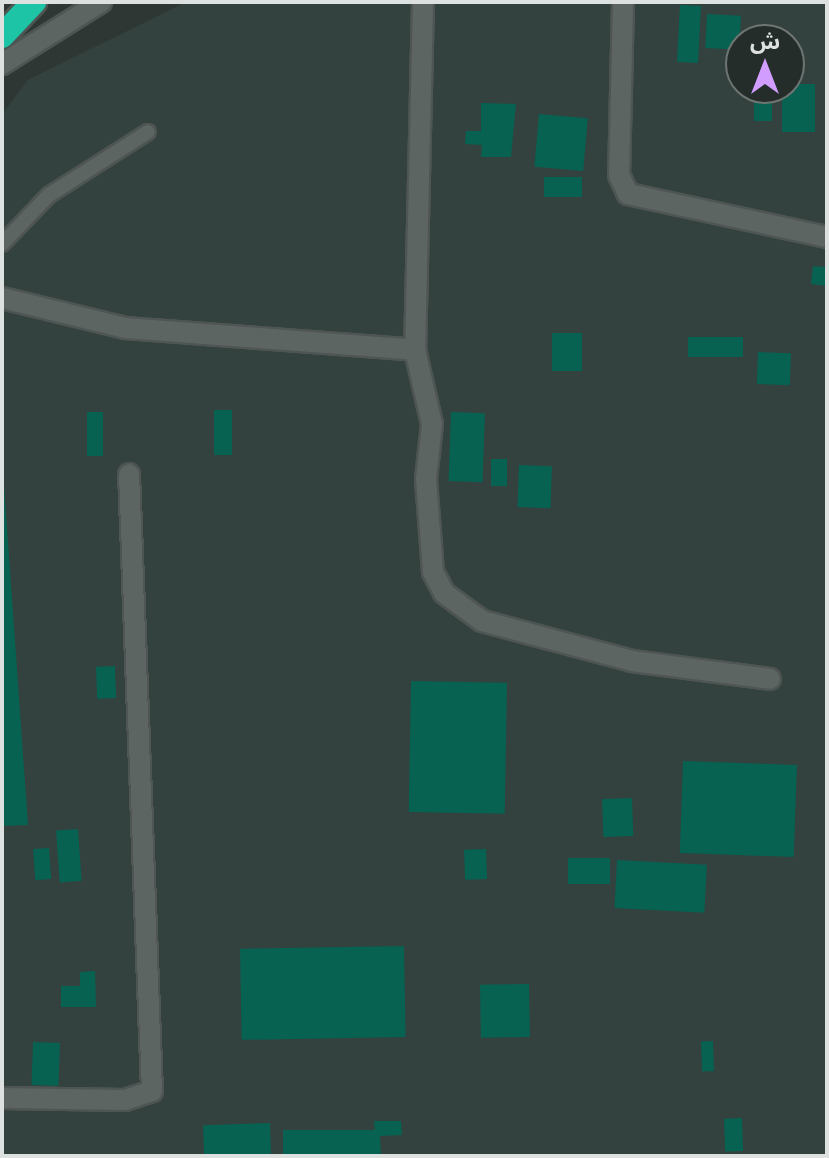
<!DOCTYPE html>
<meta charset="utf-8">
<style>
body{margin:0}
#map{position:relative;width:829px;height:1158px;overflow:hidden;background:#2f3734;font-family:"Fira Sans","Noto Sans Arabic",sans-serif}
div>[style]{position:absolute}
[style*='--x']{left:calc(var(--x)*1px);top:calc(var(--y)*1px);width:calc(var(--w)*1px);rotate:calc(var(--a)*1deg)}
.built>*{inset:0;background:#33423e}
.building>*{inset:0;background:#076252;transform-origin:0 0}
.roads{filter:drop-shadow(2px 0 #4e5553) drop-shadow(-2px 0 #4e5553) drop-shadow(0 2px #4e5553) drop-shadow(0 -2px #4e5553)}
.lane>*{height:14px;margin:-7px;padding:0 7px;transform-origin:7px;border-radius:7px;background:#5d6562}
.street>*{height:20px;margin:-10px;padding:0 10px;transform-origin:10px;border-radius:10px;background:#5d6562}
.highway>*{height:24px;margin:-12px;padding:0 12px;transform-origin:12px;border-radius:12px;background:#1ec4a6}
span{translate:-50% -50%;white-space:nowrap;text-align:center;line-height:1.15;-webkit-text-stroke:7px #252d2a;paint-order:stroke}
.frame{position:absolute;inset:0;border:4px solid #dde2e0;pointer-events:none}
.north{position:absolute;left:725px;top:24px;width:80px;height:80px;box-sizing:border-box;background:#252d2a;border:2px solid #6f7573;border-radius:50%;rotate:0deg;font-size:22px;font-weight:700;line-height:32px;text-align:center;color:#dde2e0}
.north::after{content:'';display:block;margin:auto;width:28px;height:36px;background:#d19dfe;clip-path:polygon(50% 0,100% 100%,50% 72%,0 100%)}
</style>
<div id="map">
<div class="built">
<div style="clip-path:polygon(evenodd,186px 2px,827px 2px,827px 1156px,2px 1156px,2px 114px,28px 80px,186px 2px,741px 40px,789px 40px,789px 88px,741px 88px,741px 40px)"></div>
</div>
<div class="building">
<div style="left:680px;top:5px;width:21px;height:57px;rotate:3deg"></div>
<div style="left:707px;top:14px;width:34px;height:34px;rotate:3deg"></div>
<div style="clip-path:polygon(789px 84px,815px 84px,815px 132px,782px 132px,782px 88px)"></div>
<div style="left:754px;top:88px;width:18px;height:33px"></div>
<div style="clip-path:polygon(481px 103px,516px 104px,511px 157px,481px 157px,482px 145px,465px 144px,466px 131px,481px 131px)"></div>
<div style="left:539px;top:114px;width:49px;height:53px;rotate:5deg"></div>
<div style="left:544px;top:177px;width:38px;height:20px"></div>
<div style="clip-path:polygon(813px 266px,827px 267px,827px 286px,811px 284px)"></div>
<div style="left:552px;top:333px;width:30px;height:38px"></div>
<div style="left:688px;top:337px;width:55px;height:20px"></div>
<div style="left:758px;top:352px;width:33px;height:32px;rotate:2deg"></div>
<div style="left:214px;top:410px;width:18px;height:45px"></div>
<div style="left:87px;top:412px;width:16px;height:44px"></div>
<div style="left:451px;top:412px;width:34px;height:69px;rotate:2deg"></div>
<div style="clip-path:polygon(2px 457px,28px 825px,2px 826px)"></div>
<div style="left:491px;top:459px;width:16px;height:27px"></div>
<div style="left:519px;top:465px;width:33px;height:42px;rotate:2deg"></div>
<div style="left:115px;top:666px;width:32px;height:19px;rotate:88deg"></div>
<div style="left:411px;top:681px;width:96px;height:131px;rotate:1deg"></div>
<div style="left:683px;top:761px;width:114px;height:92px;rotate:2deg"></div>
<div style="left:632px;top:798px;width:38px;height:30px;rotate:88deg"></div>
<div style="left:78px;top:829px;width:52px;height:22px;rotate:86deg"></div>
<div style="left:49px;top:848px;width:31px;height:16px;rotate:86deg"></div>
<div style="left:486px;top:849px;width:30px;height:22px;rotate:88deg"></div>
<div style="left:568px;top:858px;width:42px;height:26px"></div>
<div style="left:617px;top:860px;width:90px;height:48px;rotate:3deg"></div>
<div style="left:404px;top:946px;width:91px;height:164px;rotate:89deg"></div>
<div style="clip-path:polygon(95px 971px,96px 1007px,61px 1007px,61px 986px,80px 986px,80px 972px)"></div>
<div style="left:529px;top:984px;width:53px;height:49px;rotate:89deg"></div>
<div style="left:713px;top:1041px;width:30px;height:12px;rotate:88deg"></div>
<div style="left:33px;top:1042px;width:27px;height:43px;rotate:2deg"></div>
<div style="left:742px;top:1118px;width:33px;height:18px;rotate:88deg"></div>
<div style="clip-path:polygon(374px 1121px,401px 1121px,402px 1135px,380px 1136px,381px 1156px,283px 1156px,283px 1130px,375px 1130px)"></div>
<div style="left:270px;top:1123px;width:33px;height:67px;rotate:88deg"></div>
</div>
<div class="roads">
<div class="lane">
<div style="--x:2;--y:244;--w:68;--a:-46.2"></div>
<div style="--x:49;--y:195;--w:117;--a:-32.5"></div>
</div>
<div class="street">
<div style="--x:423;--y:2;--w:348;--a:91.3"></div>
<div style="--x:415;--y:350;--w:76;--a:77.1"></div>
<div style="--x:432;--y:424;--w:55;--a:96.2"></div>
<div style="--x:426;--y:479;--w:93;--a:85.7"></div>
<div style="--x:433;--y:572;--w:24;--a:62"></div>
<div style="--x:444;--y:593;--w:47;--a:36.4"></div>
<div style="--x:482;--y:621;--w:155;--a:14.9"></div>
<div style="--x:632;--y:661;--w:139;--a:7.4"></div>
<div style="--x:623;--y:2;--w:173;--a:91.3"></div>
<div style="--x:619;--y:175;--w:21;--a:65"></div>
<div style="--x:628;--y:194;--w:204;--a:12.2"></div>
<div style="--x:2;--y:64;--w:117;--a:-32.1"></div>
<div style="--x:2;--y:298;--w:127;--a:13.7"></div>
<div style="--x:125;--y:328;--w:291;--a:4.3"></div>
<div style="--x:2;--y:1098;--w:123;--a:0.9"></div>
<div style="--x:125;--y:1100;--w:28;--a:-18"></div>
<div style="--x:152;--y:1091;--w:617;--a:-92.13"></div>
</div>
<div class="highway">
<div style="--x:2;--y:36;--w:47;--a:-46.7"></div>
</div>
</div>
<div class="frame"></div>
<div class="north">ش</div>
</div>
